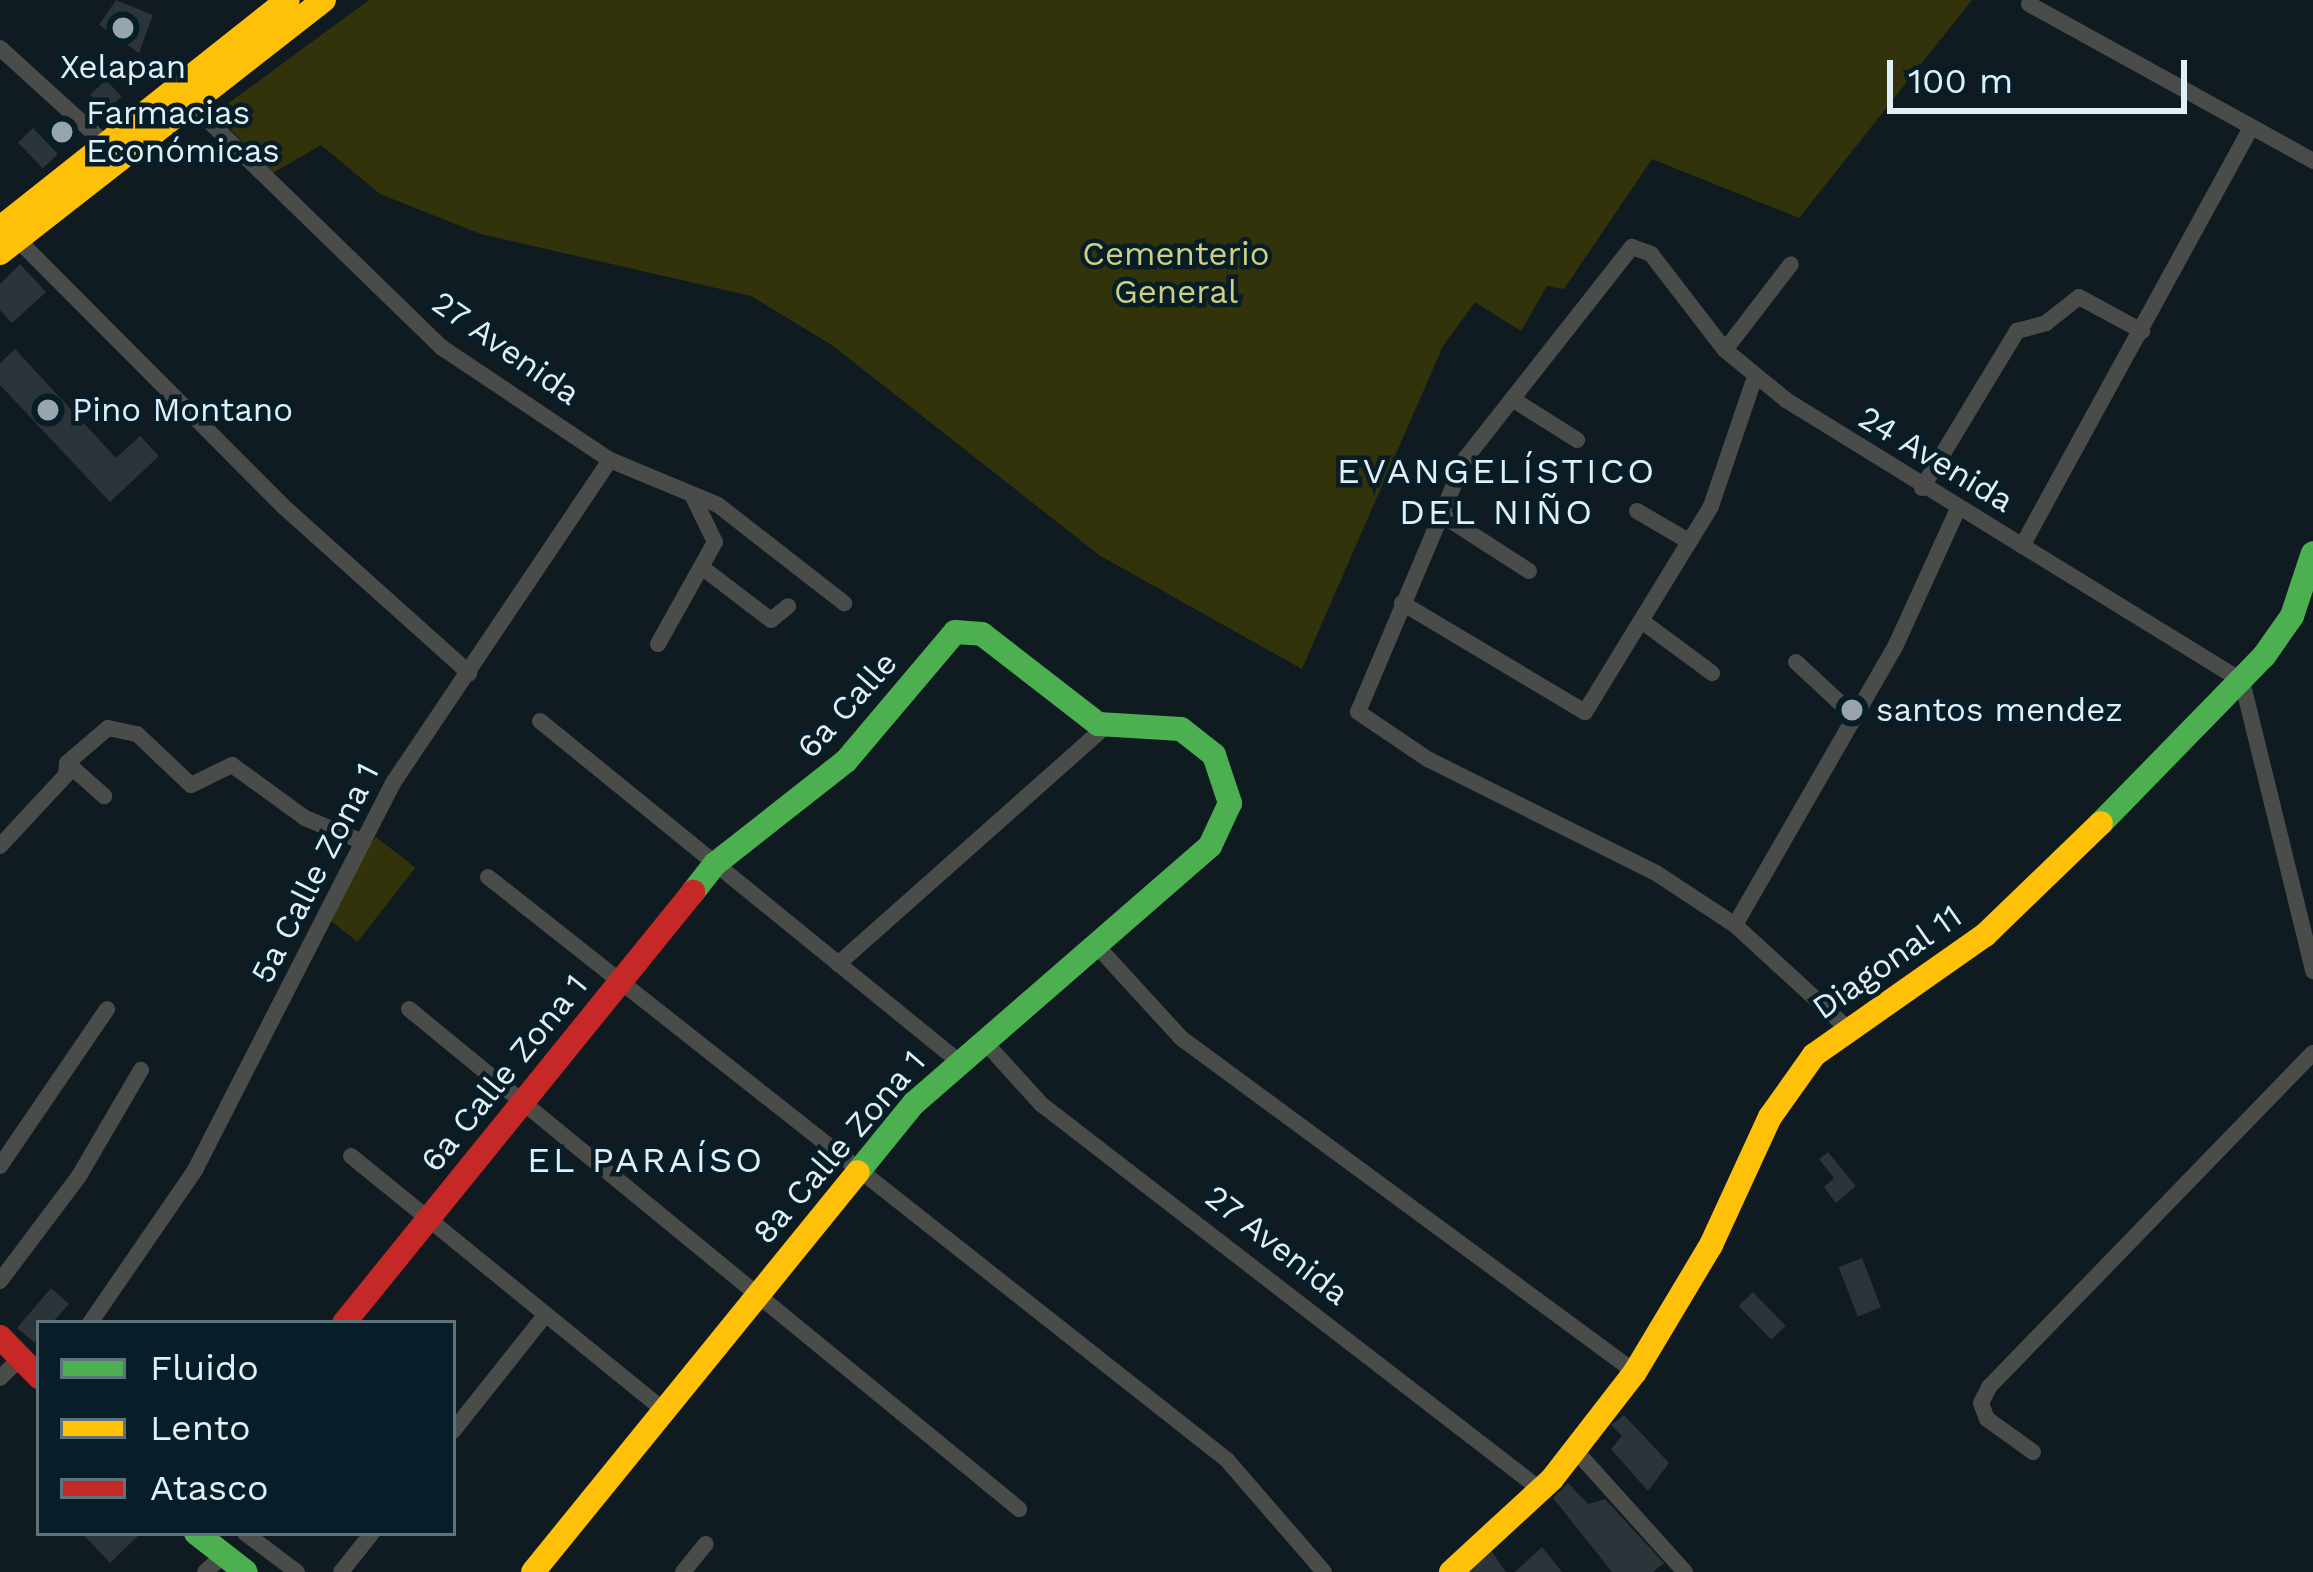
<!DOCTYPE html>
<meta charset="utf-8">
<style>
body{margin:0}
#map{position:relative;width:2313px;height:1572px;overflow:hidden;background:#0f1b21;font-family:"Work Sans",sans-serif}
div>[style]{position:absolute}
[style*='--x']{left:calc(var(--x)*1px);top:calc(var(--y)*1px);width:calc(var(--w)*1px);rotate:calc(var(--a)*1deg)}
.green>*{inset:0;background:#32330a;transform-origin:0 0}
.building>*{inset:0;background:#2a3439;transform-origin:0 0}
.street>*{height:16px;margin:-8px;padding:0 8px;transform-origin:8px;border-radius:8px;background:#4a4c4a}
.fast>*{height:24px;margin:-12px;padding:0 12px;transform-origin:12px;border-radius:12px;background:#4caf50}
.slow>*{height:24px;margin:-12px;padding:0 12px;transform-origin:12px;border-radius:12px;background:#ffc107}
.jam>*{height:24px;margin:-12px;padding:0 12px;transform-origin:12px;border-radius:12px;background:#c62828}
.dots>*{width:33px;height:33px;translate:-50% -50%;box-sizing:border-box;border:6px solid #071e29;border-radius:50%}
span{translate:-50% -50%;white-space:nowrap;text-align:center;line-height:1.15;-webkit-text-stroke:9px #071e29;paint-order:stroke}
.poi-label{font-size:33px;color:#e1eff7}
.left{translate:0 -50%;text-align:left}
.park-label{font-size:33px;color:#cecf80}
.street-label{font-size:33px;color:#e1eff7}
.neighbourhood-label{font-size:36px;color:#e1eff7;letter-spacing:3px}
.legend{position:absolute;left:36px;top:1320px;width:420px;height:216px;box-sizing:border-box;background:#071e29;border:3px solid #5e727b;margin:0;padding:15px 21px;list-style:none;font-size:36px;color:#e1eff7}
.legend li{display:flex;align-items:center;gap:24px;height:60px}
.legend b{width:60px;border:3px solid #5e727b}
.scale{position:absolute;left:1887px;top:60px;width:300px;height:54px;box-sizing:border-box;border:6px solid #e1eff7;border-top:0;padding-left:15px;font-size:36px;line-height:42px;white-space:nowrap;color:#e1eff7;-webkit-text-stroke:9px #071e29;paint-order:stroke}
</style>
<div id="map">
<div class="green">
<div style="clip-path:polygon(369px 0,1972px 0,1799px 218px,1652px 159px,1564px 289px,1547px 286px,1521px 331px,1475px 302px,1443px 346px,1302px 669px,1099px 555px,832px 345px,751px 296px,481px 234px,380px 194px,321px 145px,273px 173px,215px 113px)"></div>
<div style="left:376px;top:837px;width:50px;height:94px;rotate:38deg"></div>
</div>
<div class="building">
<div style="clip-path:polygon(116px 0,153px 15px,139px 53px,99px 25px)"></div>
<div style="left:106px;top:80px;width:23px;height:22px;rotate:47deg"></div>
<div style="left:59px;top:117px;width:26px;height:16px;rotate:47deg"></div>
<div style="left:33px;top:128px;width:36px;height:21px;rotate:46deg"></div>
<div style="clip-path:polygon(20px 264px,46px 292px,12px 323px,0 310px,0 284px)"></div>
<div style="clip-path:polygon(15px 349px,116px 458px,140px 436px,159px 456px,110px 502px,0 385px,0 363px)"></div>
<div style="clip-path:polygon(1828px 1152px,1856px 1186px,1836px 1203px,1824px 1187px,1834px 1178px,1819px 1159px)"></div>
<div style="left:1862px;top:1258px;width:53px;height:25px;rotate:69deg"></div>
<div style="clip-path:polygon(51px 1288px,69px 1304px,52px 1323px,39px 1323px,35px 1343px,17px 1328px)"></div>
<div style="left:1753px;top:1292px;width:47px;height:20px;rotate:46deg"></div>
<div style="clip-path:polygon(1624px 1415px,1669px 1463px,1648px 1491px,1611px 1449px,1622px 1436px,1611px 1425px)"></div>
<div style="clip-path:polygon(1568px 1483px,1588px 1504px,1605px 1499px,1664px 1563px,1653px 1572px,1612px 1572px,1553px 1498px)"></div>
<div style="clip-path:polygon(82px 1533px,141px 1533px,110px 1563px)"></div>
<div style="clip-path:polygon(1542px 1547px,1562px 1572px,1515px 1572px)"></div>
<div style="clip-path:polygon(1489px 1548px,1506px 1572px,1464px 1572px)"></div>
</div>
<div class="street">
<div style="--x:2029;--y:4;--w:325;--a:28.9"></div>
<div style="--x:0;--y:48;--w:149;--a:42.3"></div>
<div style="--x:184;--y:97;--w:359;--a:44.2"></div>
<div style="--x:441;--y:347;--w:203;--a:33.8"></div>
<div style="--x:610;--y:460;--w:117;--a:22.6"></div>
<div style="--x:718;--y:505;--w:160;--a:37.9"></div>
<div style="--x:12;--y:234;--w:385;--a:45.1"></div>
<div style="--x:284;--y:507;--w:249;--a:41.9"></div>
<div style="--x:1725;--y:350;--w:108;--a:-52.5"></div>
<div style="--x:1512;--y:399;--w:77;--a:32.2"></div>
<div style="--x:1922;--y:488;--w:184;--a:-58.8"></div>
<div style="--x:2017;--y:331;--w:30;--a:-15"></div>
<div style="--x:2046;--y:323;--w:42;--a:-38.2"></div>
<div style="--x:2079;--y:297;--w:72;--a:28.4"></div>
<div style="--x:1637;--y:511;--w:61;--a:30.3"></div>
<div style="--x:1439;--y:513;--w:107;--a:32.8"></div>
<div style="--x:2022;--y:546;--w:477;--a:-61.3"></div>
<div style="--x:704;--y:569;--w:84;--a:37.3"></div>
<div style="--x:771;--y:620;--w:22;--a:-39"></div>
<div style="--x:1402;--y:603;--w:213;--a:30.8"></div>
<div style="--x:1585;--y:712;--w:241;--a:-58.5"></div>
<div style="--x:1711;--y:506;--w:136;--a:-71.2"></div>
<div style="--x:1643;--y:622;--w:86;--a:36.5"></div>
<div style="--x:658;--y:644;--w:117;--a:-60.8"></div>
<div style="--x:715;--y:542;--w:48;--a:-116"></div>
<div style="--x:1796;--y:662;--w:82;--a:43"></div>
<div style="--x:540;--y:721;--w:539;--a:39.12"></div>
<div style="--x:67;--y:763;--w:50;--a:41.7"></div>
<div style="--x:0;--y:846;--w:97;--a:-47.1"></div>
<div style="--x:66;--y:775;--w:12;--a:-85"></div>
<div style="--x:67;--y:763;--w:54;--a:-40.5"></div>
<div style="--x:108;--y:728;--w:30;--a:12"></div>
<div style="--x:137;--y:734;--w:74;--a:43.4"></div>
<div style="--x:191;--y:785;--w:46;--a:-26"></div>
<div style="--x:232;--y:765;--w:90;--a:36"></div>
<div style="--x:305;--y:818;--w:63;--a:22.5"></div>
<div style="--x:488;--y:877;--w:941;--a:38.27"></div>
<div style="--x:1227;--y:1460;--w:148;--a:49.1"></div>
<div style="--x:1735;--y:925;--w:321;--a:-60.1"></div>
<div style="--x:1895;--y:647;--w:152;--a:-65.5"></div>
<div style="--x:1095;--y:944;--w:127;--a:47.5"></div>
<div style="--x:1181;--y:1038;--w:564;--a:36.34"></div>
<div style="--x:838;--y:964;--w:358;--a:-41.6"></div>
<div style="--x:409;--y:1009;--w:789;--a:39.34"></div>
<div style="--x:1846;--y:1027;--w:151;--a:-137.4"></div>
<div style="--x:1735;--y:925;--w:95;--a:-146.6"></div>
<div style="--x:1656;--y:873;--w:254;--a:-153.5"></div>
<div style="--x:1429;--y:760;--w:86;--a:-145.9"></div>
<div style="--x:1358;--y:712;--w:275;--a:-67.1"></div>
<div style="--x:1465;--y:459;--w:270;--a:-51.8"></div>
<div style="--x:1632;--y:247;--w:20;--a:20"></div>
<div style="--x:1651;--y:254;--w:121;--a:52.4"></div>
<div style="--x:1725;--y:350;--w:79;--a:39.3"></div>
<div style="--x:1786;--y:400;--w:536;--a:31.64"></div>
<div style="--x:2242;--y:681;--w:299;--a:76.2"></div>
<div style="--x:983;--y:1040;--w:86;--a:47.8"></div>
<div style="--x:1041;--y:1104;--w:632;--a:37.67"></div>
<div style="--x:351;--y:1156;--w:403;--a:39.1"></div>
<div style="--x:0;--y:1166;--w:190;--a:-55.7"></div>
<div style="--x:0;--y:1281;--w:131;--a:-53"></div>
<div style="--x:79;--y:1176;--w:123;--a:-59.7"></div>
<div style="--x:90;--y:1323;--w:186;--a:-55.5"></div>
<div style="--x:195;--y:1170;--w:435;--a:-62.9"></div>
<div style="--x:393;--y:783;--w:389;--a:-56.1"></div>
<div style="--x:0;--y:1378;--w:29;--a:-44"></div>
<div style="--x:453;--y:1431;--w:149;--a:-51.5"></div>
<div style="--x:1576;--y:1451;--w:163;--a:48"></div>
<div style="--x:2033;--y:1452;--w:57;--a:-144.3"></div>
<div style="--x:1987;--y:1419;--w:17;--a:-111"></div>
<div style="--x:1981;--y:1403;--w:18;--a:-63"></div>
<div style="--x:1989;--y:1387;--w:465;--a:-45.9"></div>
<div style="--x:245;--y:1533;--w:65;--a:36.9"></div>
<div style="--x:205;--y:1572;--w:25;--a:-42"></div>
<div style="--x:341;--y:1572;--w:50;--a:-51.5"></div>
<div style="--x:683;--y:1572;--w:36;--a:-51"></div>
</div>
<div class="fast">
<div style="--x:2101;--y:823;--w:233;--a:-45.7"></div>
<div style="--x:2264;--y:656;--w:49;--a:-55"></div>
<div style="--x:2292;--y:616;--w:66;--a:-71.6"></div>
<div style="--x:693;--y:892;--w:36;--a:-52"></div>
<div style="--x:715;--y:864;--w:167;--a:-38.2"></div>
<div style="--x:846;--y:761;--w:169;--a:-49.8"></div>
<div style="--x:955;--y:632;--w:27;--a:4"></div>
<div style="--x:982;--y:634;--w:147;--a:37.8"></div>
<div style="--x:1098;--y:724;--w:83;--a:3.4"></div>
<div style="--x:1181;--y:729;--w:42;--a:38.2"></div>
<div style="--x:1214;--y:755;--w:51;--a:71.6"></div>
<div style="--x:1230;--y:803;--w:47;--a:114.9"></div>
<div style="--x:1210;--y:846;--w:392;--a:139"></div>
<div style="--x:914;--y:1103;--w:89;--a:129.1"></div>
<div style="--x:196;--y:1533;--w:63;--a:38"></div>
</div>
<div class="slow">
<div style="--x:0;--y:228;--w:367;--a:-38.4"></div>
<div style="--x:0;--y:253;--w:411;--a:-38"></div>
<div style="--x:533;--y:1572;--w:515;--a:-50.91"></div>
<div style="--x:1451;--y:1572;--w:137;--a:-42.6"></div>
<div style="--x:1552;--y:1479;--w:135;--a:-52.2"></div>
<div style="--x:1635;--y:1372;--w:148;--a:-59.1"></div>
<div style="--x:1711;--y:1245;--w:141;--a:-65.3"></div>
<div style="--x:1770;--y:1117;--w:76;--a:-54.6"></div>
<div style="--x:1814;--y:1055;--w:209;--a:-35.1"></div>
<div style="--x:1985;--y:935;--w:161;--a:-44"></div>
</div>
<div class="jam">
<div style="--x:344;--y:1323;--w:555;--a:-51"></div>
<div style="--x:0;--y:1337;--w:56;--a:45.7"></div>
</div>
<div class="dots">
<div style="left:123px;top:28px;background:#98a5ac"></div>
<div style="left:62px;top:132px;background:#98a5ac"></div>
<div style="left:48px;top:410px;background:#98a5ac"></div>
<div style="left:1852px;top:710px;background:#98a5ac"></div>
</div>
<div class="poi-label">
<span style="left:123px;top:67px">Xelapan</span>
<span class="left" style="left:86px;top:132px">Farmacias<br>Económicas</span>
<span class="left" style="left:72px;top:410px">Pino Montano</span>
<span class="left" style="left:1876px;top:710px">santos mendez</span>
</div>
<div class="park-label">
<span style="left:1176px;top:273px">Cementerio<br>General</span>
</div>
<div class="street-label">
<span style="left:506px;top:348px;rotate:35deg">27 Avenida</span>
<span style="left:1936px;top:459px;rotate:31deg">24 Avenida</span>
<span style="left:847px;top:705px;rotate:-48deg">6a Calle</span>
<span style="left:315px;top:873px;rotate:-63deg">5a Calle Zona 1</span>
<span style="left:1887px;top:962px;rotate:-35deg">Diagonal 11</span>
<span style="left:504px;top:1073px;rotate:-51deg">6a Calle Zona 1</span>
<span style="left:839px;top:1147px;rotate:-49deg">8a Calle Zona 1</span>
<span style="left:1277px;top:1245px;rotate:38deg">27 Avenida</span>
</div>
<div class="neighbourhood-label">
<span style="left:1497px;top:492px">EVANGELÍSTICO<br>DEL NIÑO</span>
<span style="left:646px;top:1161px">EL PARAÍSO</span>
</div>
<ul class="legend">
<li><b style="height:15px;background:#4caf50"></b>Fluido</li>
<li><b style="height:15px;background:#ffc107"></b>Lento</li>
<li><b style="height:15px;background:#c62828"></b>Atasco</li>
</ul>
<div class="scale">100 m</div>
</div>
